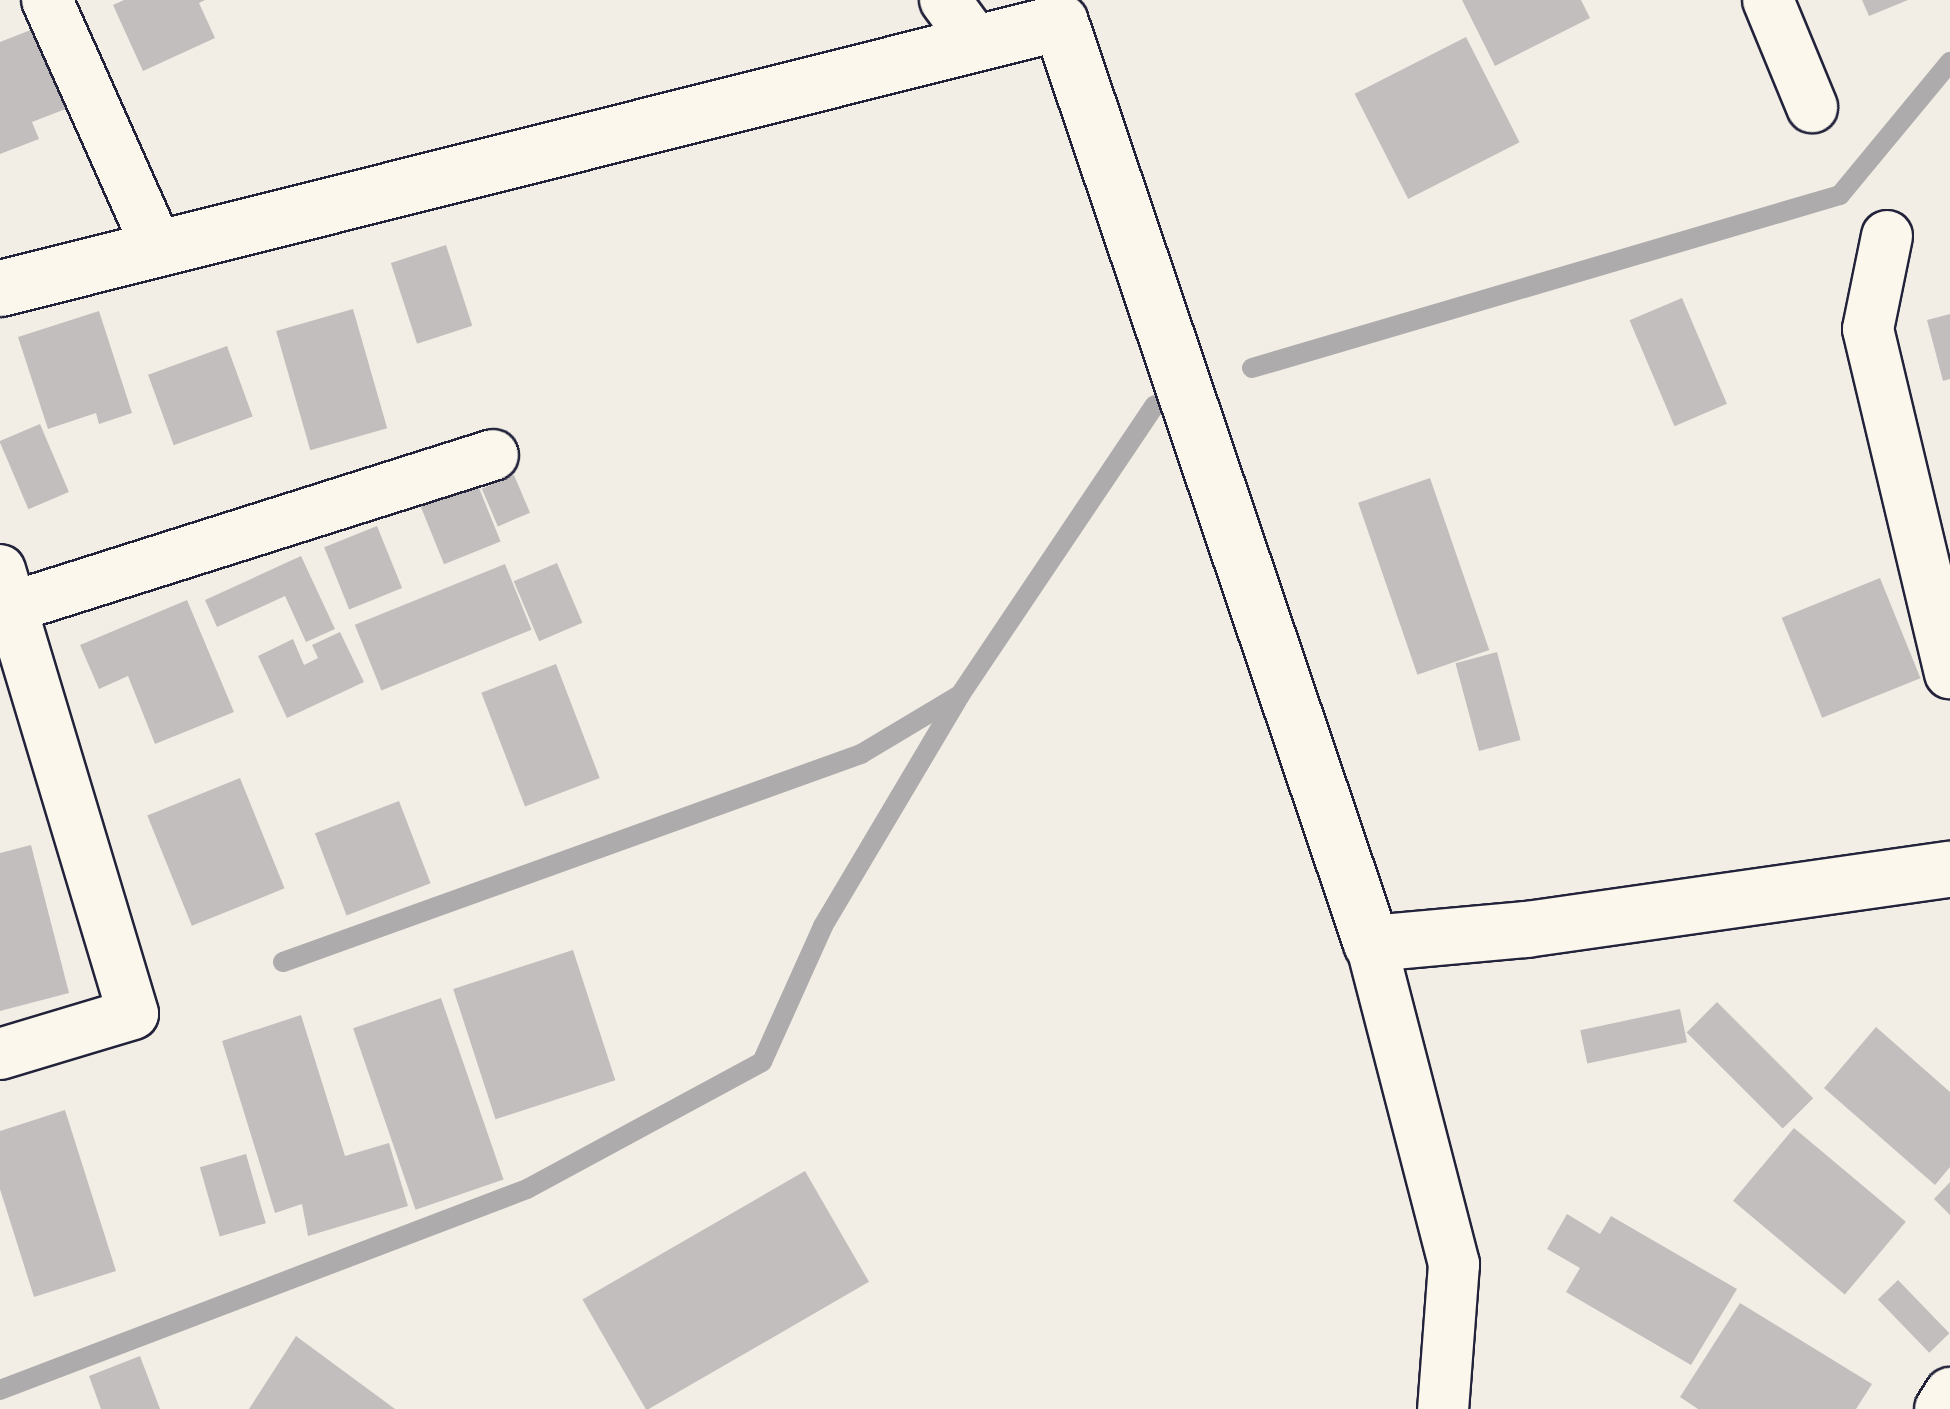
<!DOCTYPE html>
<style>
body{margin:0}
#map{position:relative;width:1950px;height:1409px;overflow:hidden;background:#f2eee5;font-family:Mynerve,sans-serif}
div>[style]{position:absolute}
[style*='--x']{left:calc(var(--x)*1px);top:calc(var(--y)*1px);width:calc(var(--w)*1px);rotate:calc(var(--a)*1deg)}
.stream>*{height:20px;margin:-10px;padding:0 10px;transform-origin:10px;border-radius:10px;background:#aeabad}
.building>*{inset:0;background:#c2bebe;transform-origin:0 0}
.roads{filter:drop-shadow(2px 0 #22223b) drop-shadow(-2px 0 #22223b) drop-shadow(0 2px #22223b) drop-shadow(0 -2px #22223b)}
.street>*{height:50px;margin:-25px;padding:0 25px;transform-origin:25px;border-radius:25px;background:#fbf7ec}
.secondary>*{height:55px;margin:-27.5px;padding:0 27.5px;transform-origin:27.5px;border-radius:27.5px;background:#fbf7ec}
span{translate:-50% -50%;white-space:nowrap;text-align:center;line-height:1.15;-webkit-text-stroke:8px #fbf7ec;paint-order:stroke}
</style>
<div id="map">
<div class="stream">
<div style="--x:1252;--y:368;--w:613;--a:-16.39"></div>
<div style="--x:1840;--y:195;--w:173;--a:-50.4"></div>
<div style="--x:283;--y:962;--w:614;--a:-19.79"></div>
<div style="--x:861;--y:754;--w:113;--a:-30.9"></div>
<div style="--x:0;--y:1390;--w:564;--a:-20.88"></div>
<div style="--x:527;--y:1189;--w:267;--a:-28.4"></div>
<div style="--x:762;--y:1062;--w:149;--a:-65.8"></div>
<div style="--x:823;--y:926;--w:269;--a:-59.3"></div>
<div style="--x:960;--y:695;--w:349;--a:-56.1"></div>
</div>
<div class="building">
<div style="clip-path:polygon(124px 0,205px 0,199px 3px,215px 38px,143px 71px,113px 5px)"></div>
<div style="clip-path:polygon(1462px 0,1581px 0,1590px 18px,1495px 66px)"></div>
<div style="clip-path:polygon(1862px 0,1908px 0,1869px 16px)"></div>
<div style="clip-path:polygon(46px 24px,76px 105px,32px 122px,39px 139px,0 154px,0 42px)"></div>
<div style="left:1466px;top:37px;width:118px;height:125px;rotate:63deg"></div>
<div style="left:446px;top:245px;width:85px;height:58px;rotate:72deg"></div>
<div style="left:1682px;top:298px;width:115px;height:57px;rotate:67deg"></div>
<div style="left:353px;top:309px;width:124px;height:80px;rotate:74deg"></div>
<div style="clip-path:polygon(99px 311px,132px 413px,99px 424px,96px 413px,48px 429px,18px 337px)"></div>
<div style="clip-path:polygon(1950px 314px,1950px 379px,1943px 381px,1927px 320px)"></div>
<div style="left:227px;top:346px;width:75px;height:84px;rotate:70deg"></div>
<div style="left:40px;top:424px;width:74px;height:44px;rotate:67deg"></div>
<div style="left:514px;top:475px;width:41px;height:35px;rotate:67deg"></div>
<div style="left:1430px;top:478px;width:182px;height:76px;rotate:71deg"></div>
<div style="left:477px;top:483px;width:63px;height:61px;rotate:68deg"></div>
<div style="left:377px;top:526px;width:67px;height:57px;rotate:68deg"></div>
<div style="clip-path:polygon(301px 556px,335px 629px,306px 642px,285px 596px,217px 627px,205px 600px)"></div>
<div style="left:557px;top:563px;width:65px;height:47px;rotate:67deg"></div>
<div style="left:505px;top:564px;width:71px;height:162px;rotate:68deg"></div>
<div style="left:1880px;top:578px;width:108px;height:106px;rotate:68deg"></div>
<div style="clip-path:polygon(187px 600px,234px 712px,155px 744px,128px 676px,99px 689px,80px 645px)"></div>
<div style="clip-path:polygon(340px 632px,364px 682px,287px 718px,258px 656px,293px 639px,304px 665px,318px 658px,312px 645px)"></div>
<div style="left:1497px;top:652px;width:91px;height:43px;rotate:75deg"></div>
<div style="left:556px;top:664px;width:122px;height:80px;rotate:69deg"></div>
<div style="left:240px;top:778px;width:119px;height:100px;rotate:68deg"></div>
<div style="left:399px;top:801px;width:88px;height:90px;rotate:69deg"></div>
<div style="clip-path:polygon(31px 845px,69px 993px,0 1011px,0 853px)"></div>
<div style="left:573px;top:950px;width:137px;height:126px;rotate:72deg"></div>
<div style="left:441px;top:998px;width:192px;height:93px;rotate:71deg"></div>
<div style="left:1717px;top:1002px;width:136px;height:43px;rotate:45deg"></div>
<div style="left:1680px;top:1009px;width:34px;height:102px;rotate:78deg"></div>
<div style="clip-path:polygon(301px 1015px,345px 1156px,389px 1143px,408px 1206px,308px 1236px,302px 1204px,275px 1213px,222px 1041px)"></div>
<div style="clip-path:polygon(1876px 1027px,1950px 1092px,1950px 1167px,1935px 1185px,1824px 1088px)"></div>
<div style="clip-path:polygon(65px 1110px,116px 1271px,34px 1297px,0 1189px,0 1131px)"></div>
<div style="left:1794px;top:1128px;width:146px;height:95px;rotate:40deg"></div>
<div style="left:246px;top:1154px;width:72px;height:48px;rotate:74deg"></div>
<div style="left:805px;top:1171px;width:128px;height:257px;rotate:60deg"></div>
<div style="clip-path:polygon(1950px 1182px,1950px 1215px,1934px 1199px)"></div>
<div style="clip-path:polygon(1567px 1214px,1600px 1234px,1611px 1216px,1737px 1289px,1691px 1365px,1566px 1292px,1580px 1268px,1547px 1249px)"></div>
<div style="left:1898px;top:1280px;width:74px;height:28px;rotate:46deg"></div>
<div style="clip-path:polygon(1740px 1303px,1872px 1384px,1856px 1409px,1698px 1409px,1680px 1397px)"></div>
<div style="clip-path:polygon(296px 1336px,395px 1409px,249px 1409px)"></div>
<div style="clip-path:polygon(140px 1356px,160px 1409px,101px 1409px,89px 1376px)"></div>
</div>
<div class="roads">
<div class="street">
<div style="--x:47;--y:0;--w:273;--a:66"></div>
<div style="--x:945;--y:0;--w:51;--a:53.8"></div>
<div style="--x:1768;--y:0;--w:116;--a:67.6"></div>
<div style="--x:1887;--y:236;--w:95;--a:101.5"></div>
<div style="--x:1868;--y:329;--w:354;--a:76.6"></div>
<div style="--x:0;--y:570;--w:463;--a:73.3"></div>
<div style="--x:133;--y:1014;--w:139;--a:163.3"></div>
<div style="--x:0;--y:611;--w:517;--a:-17.56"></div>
<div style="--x:1371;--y:943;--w:332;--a:75.5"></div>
<div style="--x:1454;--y:1264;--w:145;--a:94.3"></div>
<div style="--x:1940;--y:1409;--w:19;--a:-58"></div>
</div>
<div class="secondary">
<div style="--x:0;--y:288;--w:1093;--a:-14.09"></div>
<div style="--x:1060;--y:22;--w:972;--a:71.34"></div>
<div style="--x:1371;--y:943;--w:156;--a:-5.2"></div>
<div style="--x:1526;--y:929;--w:428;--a:-8.1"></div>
</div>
</div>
</div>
